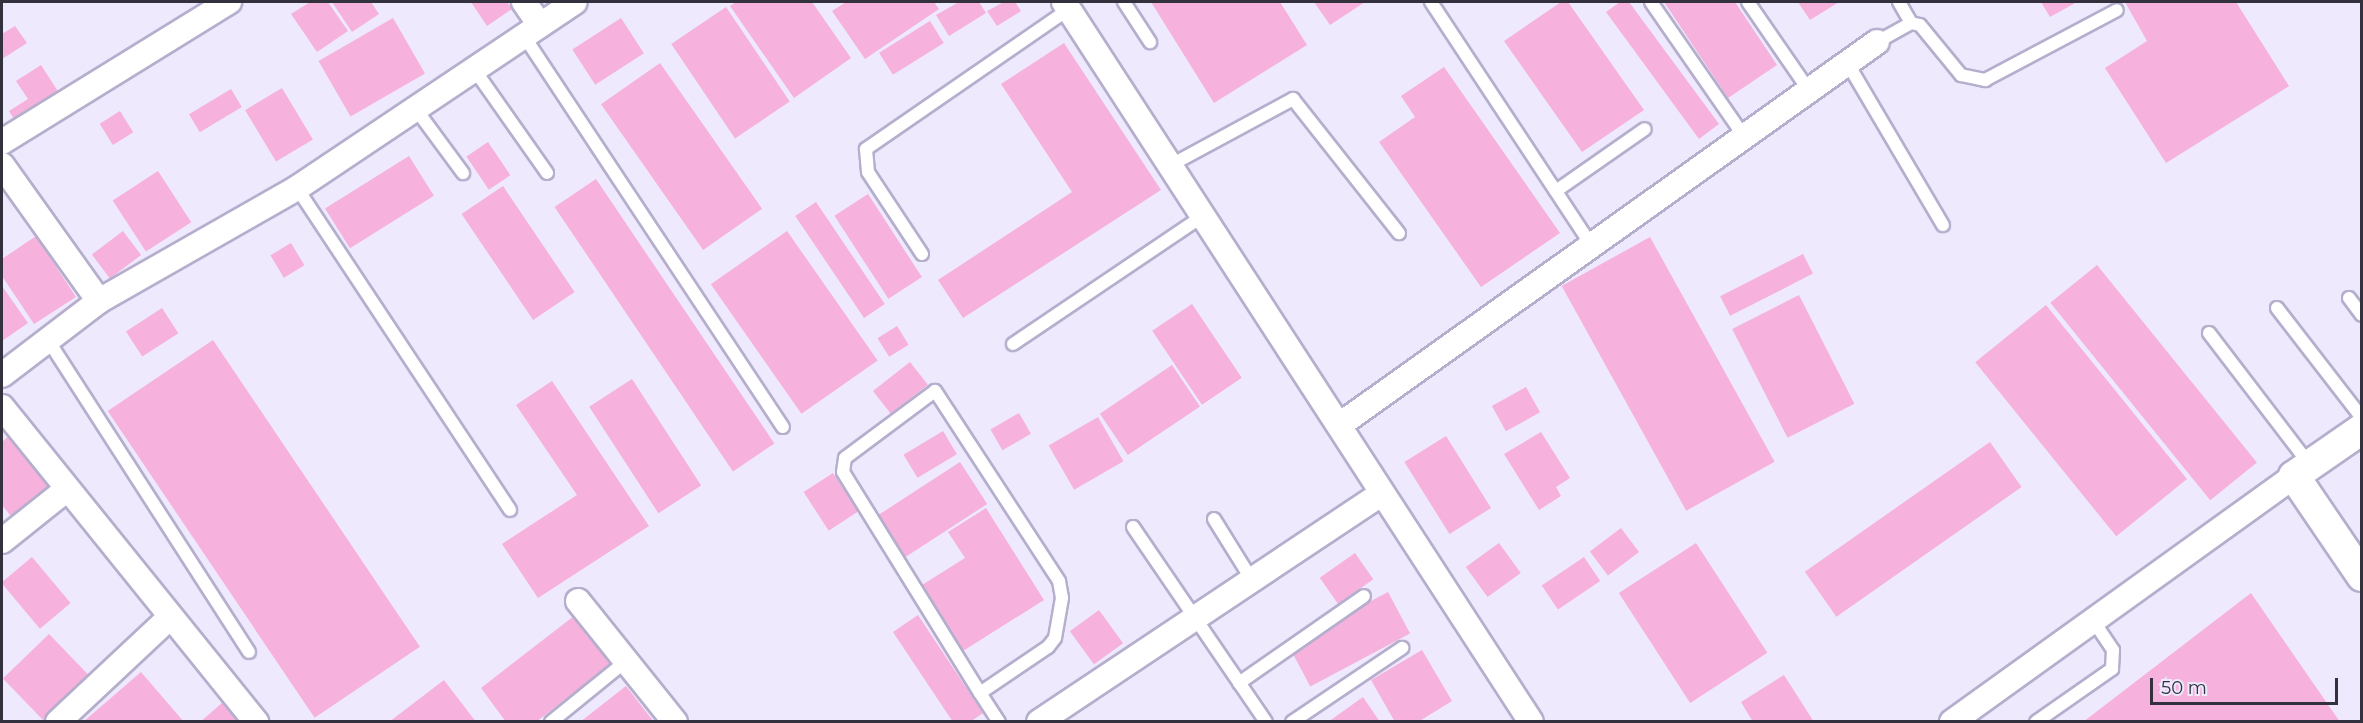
<!DOCTYPE html>
<style>
body{margin:0}
#map{position:relative;width:2363px;height:723px;overflow:hidden;background:#eee9fd;font-family:Montserrat,sans-serif}
div>[style]{position:absolute}
[style*='--x']{left:calc(var(--x)*1px);top:calc(var(--y)*1px);width:calc(var(--w)*1px);rotate:calc(var(--a)*1deg)}
.building>*{inset:0;background:#f6b1dd;transform-origin:0 0}
.roads{filter:drop-shadow(2px 0 #b5aecd) drop-shadow(-2px 0 #b5aecd) drop-shadow(0 2px #b5aecd) drop-shadow(0 -2px #b5aecd)}
.service>*{height:12px;margin:-6px;padding:0 6px;transform-origin:6px;border-radius:6px;background:#fff}
.minor>*{height:24px;margin:-12px;padding:0 12px;transform-origin:12px;border-radius:12px;background:#fff}
.tertiary>*{height:30px;margin:-15px;padding:0 15px;transform-origin:15px;border-radius:15px;background:#fff}
span{translate:-50% -50%;white-space:nowrap;text-align:center;line-height:1.15;-webkit-text-stroke:4.5px #eee9fd;paint-order:stroke}
.frame{position:absolute;inset:0;border:3px solid #34313e;pointer-events:none}
.scale{position:absolute;left:2150px;top:678px;width:188px;height:27px;box-sizing:border-box;border:3px solid #34313e;border-top:0;padding-left:8px;font-size:18px;line-height:21px;white-space:nowrap;color:#34313e;-webkit-text-stroke:4px #eee9fd;paint-order:stroke}
</style>
<div id="map">
<div class="building">
<div style="clip-path:polygon(310px 2px,328px 2px,348px 31px,317px 52px,291px 14px)"></div>
<div style="clip-path:polygon(332px 2px,371px 2px,379px 14px,352px 32px)"></div>
<div style="clip-path:polygon(471px 2px,507px 2px,512px 9px,487px 26px)"></div>
<div style="clip-path:polygon(736px 2px,812px 2px,851px 58px,794px 98px,730px 6px)"></div>
<div style="clip-path:polygon(846px 2px,934px 2px,939px 9px,865px 59px,832px 11px)"></div>
<div style="clip-path:polygon(959px 2px,979px 2px,986px 13px,949px 36px,936px 15px)"></div>
<div style="clip-path:polygon(1004px 2px,1015px 2px,1021px 11px,997px 26px,987px 11px)"></div>
<div style="clip-path:polygon(1151px 2px,1280px 2px,1307px 45px,1214px 103px)"></div>
<div style="clip-path:polygon(1314px 2px,1365px 2px,1330px 25px)"></div>
<div style="clip-path:polygon(1561px 2px,1568px 2px,1644px 110px,1582px 152px,1504px 41px)"></div>
<div style="clip-path:polygon(1620px 2px,1629px 2px,1719px 124px,1699px 139px,1606px 12px)"></div>
<div style="clip-path:polygon(1664px 2px,1735px 2px,1777px 65px,1728px 98px)"></div>
<div style="clip-path:polygon(1798px 2px,1839px 2px,1810px 20px)"></div>
<div style="clip-path:polygon(2041px 2px,2077px 2px,2050px 17px)"></div>
<div style="clip-path:polygon(2125px 2px,2236px 2px,2289px 86px,2166px 163px,2105px 68px,2147px 41px)"></div>
<div style="left:726px;top:7px;width:114px;height:66px;rotate:56deg"></div>
<div style="left:393px;top:18px;width:64px;height:86px;rotate:60deg"></div>
<div style="left:621px;top:18px;width:42px;height:58px;rotate:57deg"></div>
<div style="left:930px;top:21px;width:26px;height:60px;rotate:58deg"></div>
<div style="clip-path:polygon(15px 26px,27px 43px,2px 59px,2px 34px)"></div>
<div style="clip-path:polygon(1064px 43px,1161px 190px,963px 318px,938px 280px,1072px 192px,1001px 84px)"></div>
<div style="left:660px;top:63px;width:178px;height:72px;rotate:55deg"></div>
<div style="clip-path:polygon(41px 65px,61px 96px,17px 124px,9px 111px,28px 99px,16px 81px)"></div>
<div style="clip-path:polygon(1444px 67px,1560px 233px,1481px 287px,1379px 142px,1415px 117px,1401px 96px)"></div>
<div style="left:282px;top:88px;width:60px;height:43px;rotate:59deg"></div>
<div style="left:231px;top:89px;width:21px;height:49px;rotate:59deg"></div>
<div style="left:120px;top:111px;width:25px;height:24px;rotate:58deg"></div>
<div style="left:488px;top:142px;width:40px;height:26px;rotate:56deg"></div>
<div style="left:409px;top:156px;width:47px;height:99px;rotate:58deg"></div>
<div style="left:158px;top:171px;width:61px;height:54px;rotate:57deg"></div>
<div style="left:596px;top:179px;width:319px;height:50px;rotate:56deg"></div>
<div style="left:503px;top:186px;width:128px;height:50px;rotate:56deg"></div>
<div style="left:868px;top:194px;width:99px;height:40px;rotate:57deg"></div>
<div style="left:816px;top:202px;width:123px;height:25px;rotate:56deg"></div>
<div style="left:123px;top:231px;width:30px;height:39px;rotate:53deg"></div>
<div style="left:787px;top:231px;width:158px;height:93px;rotate:55deg"></div>
<div style="clip-path:polygon(36px 236px,76px 297px,34px 324px,2px 276px,2px 259px)"></div>
<div style="left:1650px;top:237px;width:257px;height:101px;rotate:61deg"></div>
<div style="left:291px;top:243px;width:26px;height:24px;rotate:59deg"></div>
<div style="left:1803px;top:254px;width:22px;height:93px;rotate:63deg"></div>
<div style="left:2097px;top:265px;width:254px;height:60px;rotate:51deg"></div>
<div style="clip-path:polygon(2px 286px,28px 323px,2px 341px)"></div>
<div style="left:1799px;top:295px;width:122px;height:75px;rotate:63deg"></div>
<div style="left:1192px;top:304px;width:89px;height:48px;rotate:56deg"></div>
<div style="left:2046px;top:305px;width:224px;height:91px;rotate:51deg"></div>
<div style="left:162px;top:308px;width:30px;height:43px;rotate:57deg"></div>
<div style="left:897px;top:326px;width:22px;height:23px;rotate:58deg"></div>
<div style="left:213px;top:340px;width:370px;height:127px;rotate:56deg"></div>
<div style="left:910px;top:362px;width:29px;height:47px;rotate:52deg"></div>
<div style="left:1172px;top:365px;width:50px;height:87px;rotate:56deg"></div>
<div style="left:632px;top:379px;width:127px;height:51px;rotate:57deg"></div>
<div style="clip-path:polygon(552px 381px,649px 526px,538px 598px,502px 544px,577px 495px,516px 405px)"></div>
<div style="left:1526px;top:387px;width:29px;height:39px;rotate:61deg"></div>
<div style="left:1019px;top:413px;width:24px;height:33px;rotate:60deg"></div>
<div style="left:1098px;top:417px;width:51px;height:57px;rotate:60deg"></div>
<div style="left:943px;top:431px;width:27px;height:46px;rotate:59deg"></div>
<div style="clip-path:polygon(1541px 432px,1570px 478px,1556px 487px,1561px 496px,1539px 510px,1504px 454px)"></div>
<div style="clip-path:polygon(10px 435px,55px 483px,14px 520px,2px 505px,2px 442px)"></div>
<div style="left:1446px;top:436px;width:85px;height:49px;rotate:58deg"></div>
<div style="left:1990px;top:442px;width:55px;height:226px;rotate:55deg"></div>
<div style="left:960px;top:462px;width:50px;height:103px;rotate:57deg"></div>
<div style="left:833px;top:473px;width:46px;height:35px;rotate:57deg"></div>
<div style="clip-path:polygon(986px 508px,1044px 600px,963px 651px,922px 585px,965px 558px,948px 532px)"></div>
<div style="left:1621px;top:528px;width:30px;height:39px;rotate:53deg"></div>
<div style="left:1499px;top:543px;width:37px;height:41px;rotate:54deg"></div>
<div style="left:1696px;top:543px;width:131px;height:92px;rotate:57deg"></div>
<div style="left:1355px;top:553px;width:32px;height:43px;rotate:55deg"></div>
<div style="left:32px;top:557px;width:60px;height:40px;rotate:50deg"></div>
<div style="left:1584px;top:557px;width:29px;height:51px;rotate:56deg"></div>
<div style="left:1388px;top:592px;width:47px;height:113px;rotate:62deg"></div>
<div style="clip-path:polygon(2251px 593px,2340px 722px,2083px 722px)"></div>
<div style="left:1099px;top:610px;width:41px;height:36px;rotate:54deg"></div>
<div style="clip-path:polygon(918px 615px,983px 713px,970px 722px,953px 722px,893px 632px)"></div>
<div style="clip-path:polygon(574px 616px,611px 664px,536px 722px,506px 722px,481px 688px)"></div>
<div style="left:49px;top:634px;width:59px;height:64px;rotate:46deg"></div>
<div style="clip-path:polygon(1422px 650px,1452px 701px,1418px 722px,1395px 722px,1371px 680px)"></div>
<div style="clip-path:polygon(141px 672px,184px 722px,83px 722px)"></div>
<div style="clip-path:polygon(1784px 675px,1814px 722px,1753px 722px,1741px 702px)"></div>
<div style="clip-path:polygon(444px 680px,476px 722px,389px 722px)"></div>
<div style="clip-path:polygon(626px 686px,654px 722px,580px 722px)"></div>
<div style="clip-path:polygon(1363px 697px,1380px 722px,1328px 722px)"></div>
<div style="clip-path:polygon(222px 703px,238px 722px,200px 722px)"></div>
</div>
<div class="roads">
<div class="service">
<div style="--x:1124;--y:2;--w:48;--a:57"></div>
<div style="--x:1431;--y:2;--w:292;--a:56.6"></div>
<div style="--x:1651;--y:2;--w:165;--a:55.3"></div>
<div style="--x:1748;--y:2;--w:109;--a:55.4"></div>
<div style="--x:1899;--y:2;--w:24;--a:60"></div>
<div style="--x:524;--y:36;--w:469;--a:56.5"></div>
<div style="--x:1877;--y:42;--w:39;--a:-29"></div>
<div style="--x:1911;--y:23;--w:9;--a:13"></div>
<div style="--x:1920;--y:25;--w:65;--a:50.6"></div>
<div style="--x:1961;--y:75;--w:25;--a:12"></div>
<div style="--x:1985;--y:80;--w:149;--a:-27.9"></div>
<div style="--x:1848;--y:64;--w:187;--a:59.5"></div>
<div style="--x:474;--y:69;--w:127;--a:54.9"></div>
<div style="--x:415;--y:108;--w:81;--a:53.6"></div>
<div style="--x:1171;--y:165;--w:139;--a:-28.4"></div>
<div style="--x:1293;--y:99;--w:171;--a:51.7"></div>
<div style="--x:297;--y:188;--w:386;--a:56.5"></div>
<div style="--x:1556;--y:191;--w:108;--a:-34.9"></div>
<div style="--x:922;--y:254;--w:98;--a:-123.4"></div>
<div style="--x:868;--y:172;--w:23;--a:-95"></div>
<div style="--x:866;--y:149;--w:247;--a:-34.6"></div>
<div style="--x:2349;--y:298;--w:21;--a:53"></div>
<div style="--x:2277;--y:308;--w:139;--a:52.3"></div>
<div style="--x:2209;--y:333;--w:166;--a:52.6"></div>
<div style="--x:48;--y:340;--w:371;--a:57.2"></div>
<div style="--x:1013;--y:344;--w:230;--a:-34"></div>
<div style="--x:1214;--y:519;--w:72;--a:58.1"></div>
<div style="--x:1133;--y:527;--w:236;--a:55.7"></div>
<div style="--x:1239;--y:683;--w:152;--a:-34.8"></div>
<div style="--x:980;--y:693;--w:82;--a:-34.1"></div>
<div style="--x:1048;--y:647;--w:11;--a:-52"></div>
<div style="--x:1055;--y:638;--w:41;--a:-80.1"></div>
<div style="--x:1062;--y:598;--w:17;--a:-100"></div>
<div style="--x:1059;--y:581;--w:227;--a:-123.1"></div>
<div style="--x:935;--y:391;--w:112;--a:143.3"></div>
<div style="--x:845;--y:458;--w:14;--a:98"></div>
<div style="--x:843;--y:472;--w:260;--a:58.2"></div>
<div style="--x:980;--y:693;--w:35;--a:57"></div>
<div style="--x:551;--y:722;--w:97;--a:-39.1"></div>
<div style="--x:1292;--y:722;--w:133;--a:-33.9"></div>
<div style="--x:2036;--y:722;--w:93;--a:-34.9"></div>
<div style="--x:2112;--y:669;--w:19;--a:-87"></div>
<div style="--x:2113;--y:650;--w:36;--a:-124"></div>
</div>
<div class="minor">
<div style="--x:524;--y:2;--w:28;--a:55"></div>
<div style="--x:1064;--y:2;--w:858;--a:57.03"></div>
<div style="--x:2;--y:142;--w:267;--a:-31.7"></div>
<div style="--x:2;--y:165;--w:167;--a:54.5"></div>
<div style="--x:2;--y:375;--w:122;--a:-37.3"></div>
<div style="--x:99;--y:301;--w:228;--a:-29.7"></div>
<div style="--x:297;--y:188;--w:334;--a:-33.8"></div>
<div style="--x:2;--y:407;--w:405;--a:51.1"></div>
<div style="--x:1341;--y:424;--w:658;--a:-35.48"></div>
<div style="--x:2;--y:541;--w:82;--a:-38.6"></div>
<div style="--x:578;--y:601;--w:155;--a:51.3"></div>
<div style="--x:58;--y:722;--w:151;--a:-43.1"></div>
<div style="--x:1039;--y:722;--w:412;--a:-33.7"></div>
<div style="--x:1952;--y:722;--w:421;--a:-35.7"></div>
</div>
<div class="tertiary">
<div style="--x:2362;--y:429;--w:83;--a:145.3"></div>
<div style="--x:2294;--y:476;--w:121;--a:55.8"></div>
</div>
</div>
<div class="frame"></div>
<div class="scale">50 m</div>
</div>
